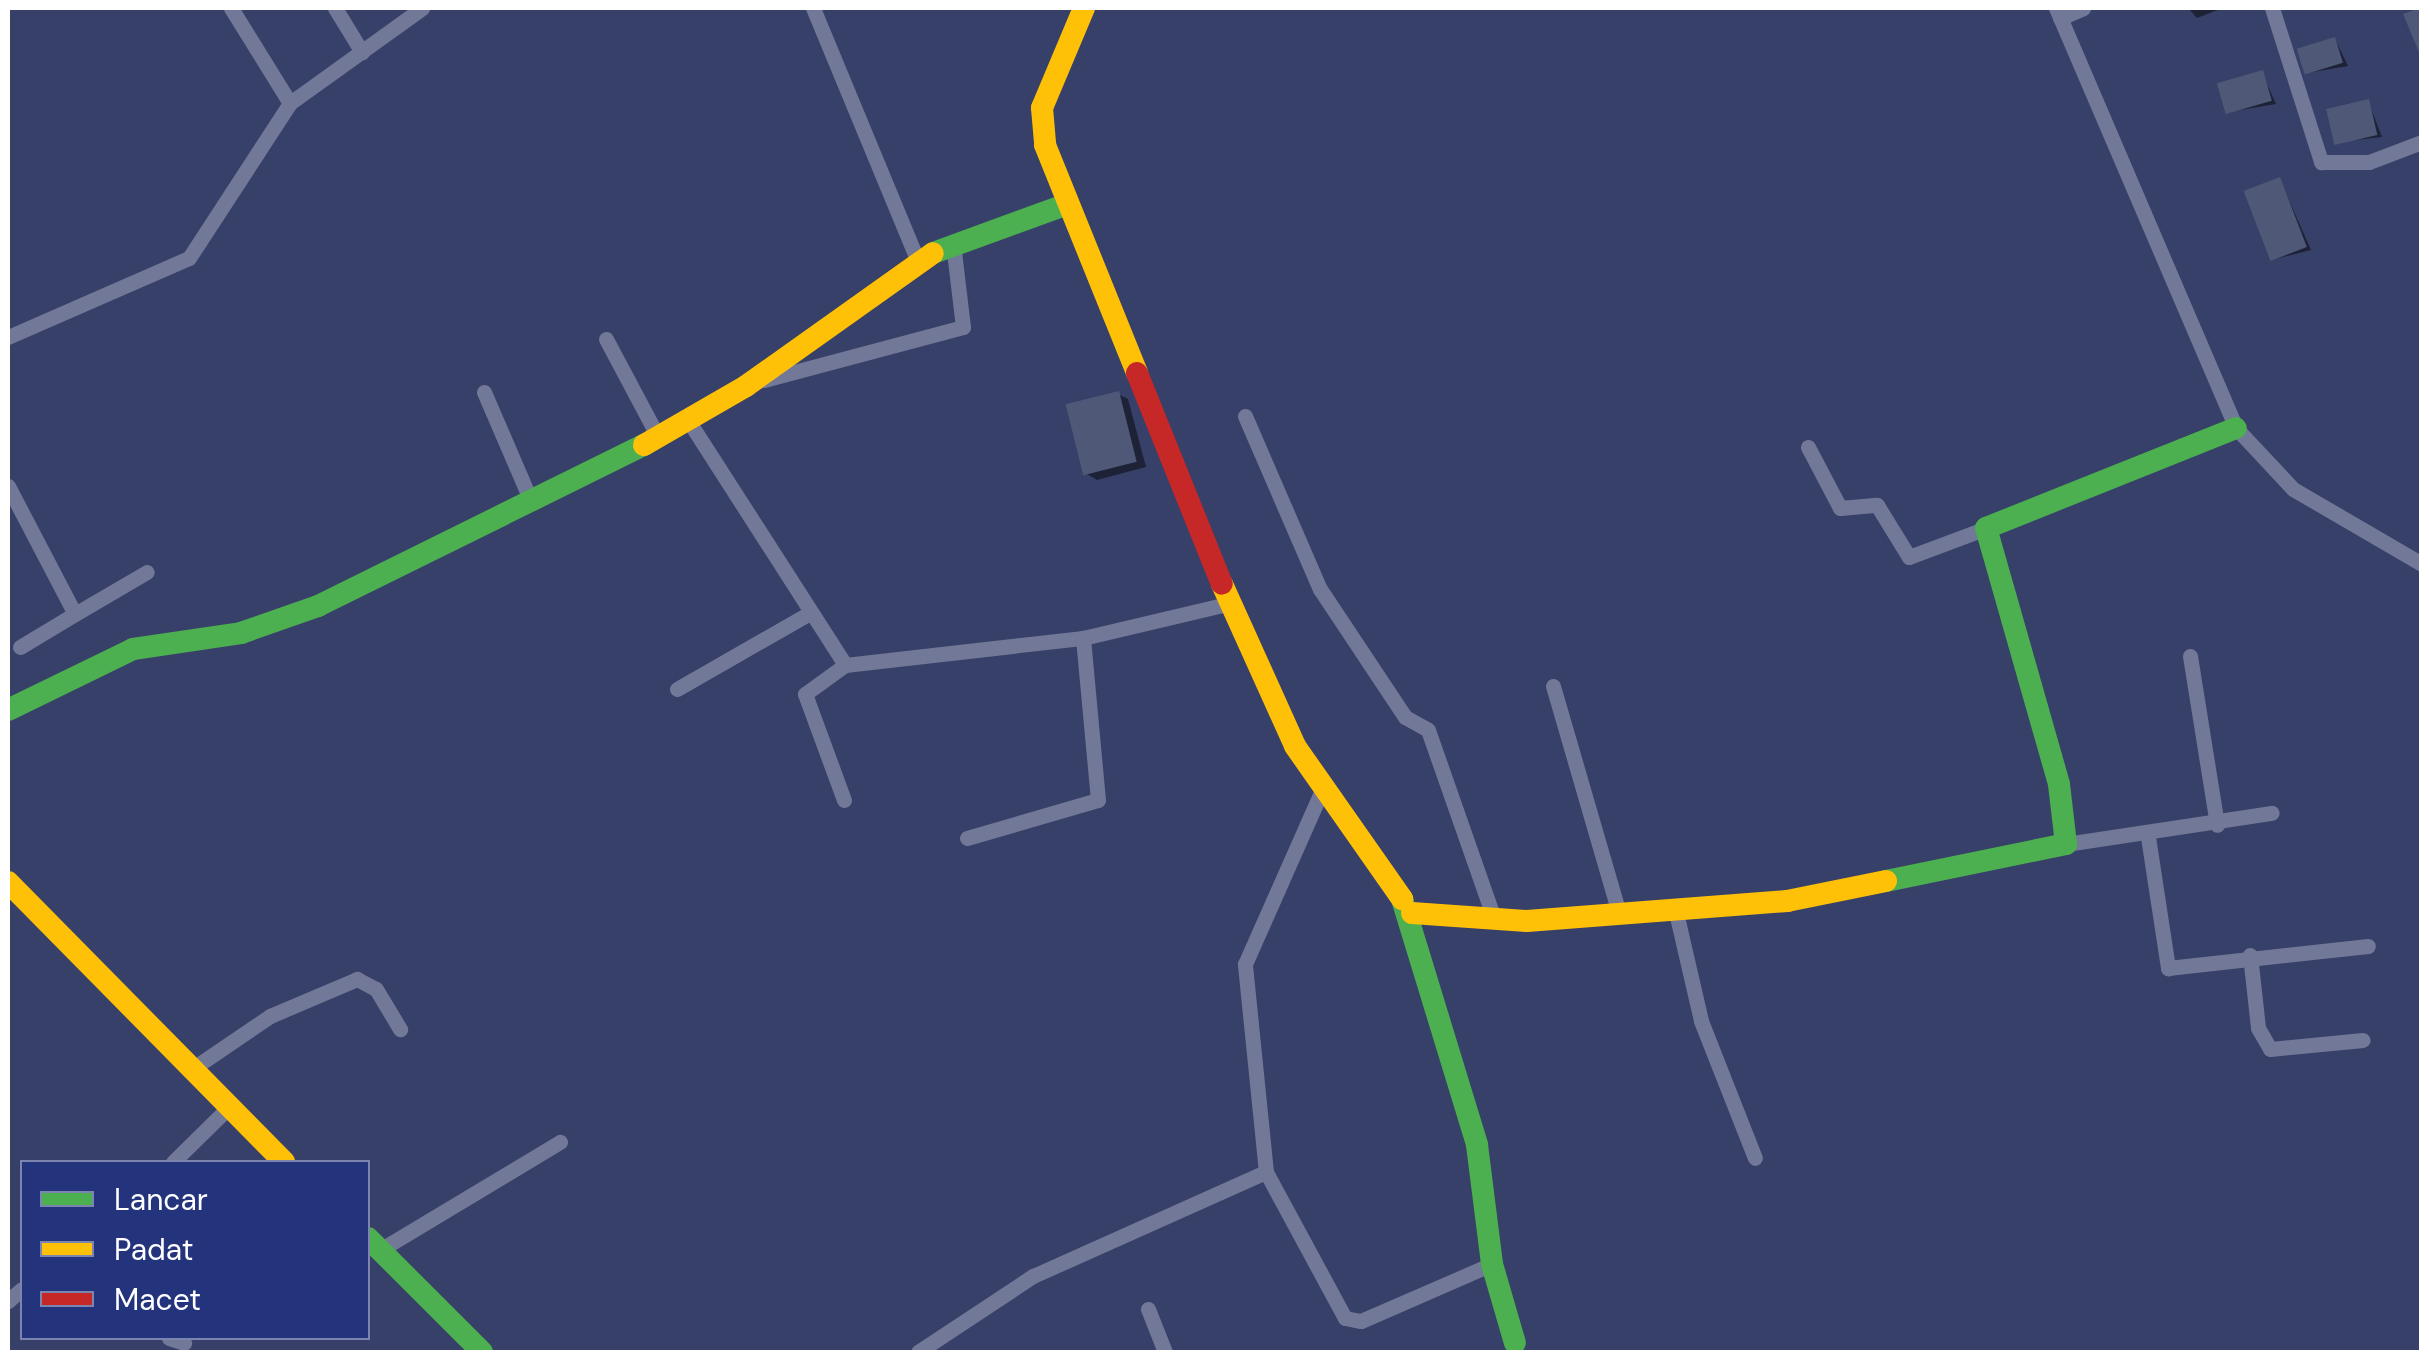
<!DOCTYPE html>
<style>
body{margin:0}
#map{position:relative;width:2429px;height:1360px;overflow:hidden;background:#374068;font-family:"DM Sans",sans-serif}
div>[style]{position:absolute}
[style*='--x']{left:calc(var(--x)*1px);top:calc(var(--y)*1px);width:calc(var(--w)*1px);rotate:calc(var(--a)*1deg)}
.shadow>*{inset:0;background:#0007}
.building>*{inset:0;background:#505878;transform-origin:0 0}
.street>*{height:15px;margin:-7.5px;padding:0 7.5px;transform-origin:7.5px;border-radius:7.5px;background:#727897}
.fast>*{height:22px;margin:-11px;padding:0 11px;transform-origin:11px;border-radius:11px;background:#4caf50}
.slow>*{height:22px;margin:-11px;padding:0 11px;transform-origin:11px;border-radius:11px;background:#ffc107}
.jam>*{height:22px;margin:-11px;padding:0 11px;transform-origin:11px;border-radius:11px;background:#c62828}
span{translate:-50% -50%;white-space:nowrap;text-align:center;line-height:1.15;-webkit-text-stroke:8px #23337c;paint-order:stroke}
.frame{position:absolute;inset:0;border:10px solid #fff;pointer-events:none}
.legend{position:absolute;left:20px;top:1160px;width:350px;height:180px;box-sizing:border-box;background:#23337c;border:2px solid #7b85b0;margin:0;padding:12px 18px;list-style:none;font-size:30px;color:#fff}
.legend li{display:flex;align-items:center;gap:20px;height:50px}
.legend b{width:50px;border:2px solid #7b85b0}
</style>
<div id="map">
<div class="shadow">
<div style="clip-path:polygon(2188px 8px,2223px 8px,2197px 18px)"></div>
<div style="clip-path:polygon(2335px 39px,2348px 66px,2307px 73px)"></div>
<div style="clip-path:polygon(2262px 73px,2276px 104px,2228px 112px)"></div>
<div style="clip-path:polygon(2368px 101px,2382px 137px,2337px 142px)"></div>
<div style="clip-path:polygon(2280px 180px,2311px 250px,2275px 259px,2269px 255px)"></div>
<div style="clip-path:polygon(1118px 394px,1128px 399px,1146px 467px,1097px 480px,1087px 474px)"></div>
</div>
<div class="building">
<div style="clip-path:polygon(2420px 8px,2422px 8px,2421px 57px,2403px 14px)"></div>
<div style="left:2335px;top:37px;width:27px;height:40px;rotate:73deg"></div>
<div style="left:2263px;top:70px;width:32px;height:48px;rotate:74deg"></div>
<div style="left:2369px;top:99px;width:37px;height:44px;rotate:77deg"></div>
<div style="left:2280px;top:177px;width:75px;height:39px;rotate:69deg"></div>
<div style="left:1119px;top:391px;width:73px;height:55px;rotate:76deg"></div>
</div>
<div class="street">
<div style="--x:231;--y:8;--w:112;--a:58.2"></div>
<div style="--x:335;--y:8;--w:52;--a:58.5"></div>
<div style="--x:813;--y:8;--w:272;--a:67.5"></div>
<div style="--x:2056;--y:8;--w:457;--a:66.8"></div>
<div style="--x:2236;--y:428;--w:83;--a:46.9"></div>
<div style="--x:2293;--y:489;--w:149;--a:30.2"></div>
<div style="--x:2272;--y:8;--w:162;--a:72.3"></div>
<div style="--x:2321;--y:162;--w:48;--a:0"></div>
<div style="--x:2369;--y:162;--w:57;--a:-20.7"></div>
<div style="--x:2060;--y:18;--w:25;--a:-23"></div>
<div style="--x:8;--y:337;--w:197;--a:-23.6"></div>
<div style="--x:189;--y:258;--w:185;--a:-56.9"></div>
<div style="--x:290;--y:103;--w:163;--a:-35.7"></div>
<div style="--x:606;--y:339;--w:111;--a:62"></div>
<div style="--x:764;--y:380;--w:206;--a:-14.9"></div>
<div style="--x:963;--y:327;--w:85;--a:-96.8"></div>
<div style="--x:484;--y:392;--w:119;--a:66.7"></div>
<div style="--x:1245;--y:416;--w:189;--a:66.6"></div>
<div style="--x:1320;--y:589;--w:154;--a:56.4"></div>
<div style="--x:1405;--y:717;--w:26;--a:29"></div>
<div style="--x:1428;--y:730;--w:199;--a:70.7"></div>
<div style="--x:688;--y:420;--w:291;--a:57.3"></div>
<div style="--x:845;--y:665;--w:240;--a:-6.5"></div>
<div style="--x:1083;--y:638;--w:148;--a:-13.3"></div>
<div style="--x:1808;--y:447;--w:69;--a:62.3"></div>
<div style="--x:1840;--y:508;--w:37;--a:-5"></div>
<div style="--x:1877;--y:505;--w:61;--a:58.4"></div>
<div style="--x:1909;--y:557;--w:82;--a:-20.6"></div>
<div style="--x:8;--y:486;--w:144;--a:62.4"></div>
<div style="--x:75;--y:614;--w:83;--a:-30.3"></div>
<div style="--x:20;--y:647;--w:64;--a:-31"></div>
<div style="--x:2190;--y:656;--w:171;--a:80.9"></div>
<div style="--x:1553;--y:686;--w:233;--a:73.8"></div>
<div style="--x:677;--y:689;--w:151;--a:-29.8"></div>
<div style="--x:844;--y:800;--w:113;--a:-110.2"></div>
<div style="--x:805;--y:694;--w:49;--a:-35.9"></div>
<div style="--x:2148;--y:837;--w:133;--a:81.3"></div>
<div style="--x:2168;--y:968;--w:201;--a:-6.3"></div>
<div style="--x:967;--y:838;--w:136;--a:-16.2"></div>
<div style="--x:1098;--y:800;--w:163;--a:-95.3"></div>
<div style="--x:2066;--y:844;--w:208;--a:-8.6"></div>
<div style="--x:1675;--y:908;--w:116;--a:77"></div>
<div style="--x:1701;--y:1021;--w:147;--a:68.5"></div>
<div style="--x:2250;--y:955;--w:73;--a:83.7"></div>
<div style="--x:2258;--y:1028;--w:24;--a:60"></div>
<div style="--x:2270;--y:1049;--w:93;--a:-5.5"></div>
<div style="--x:195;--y:1067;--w:91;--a:-34.2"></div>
<div style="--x:270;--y:1016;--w:95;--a:-23"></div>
<div style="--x:357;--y:979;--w:21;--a:28"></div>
<div style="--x:376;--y:989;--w:47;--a:59"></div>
<div style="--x:173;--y:1162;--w:80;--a:-44.5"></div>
<div style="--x:1266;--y:1172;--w:166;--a:61.6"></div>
<div style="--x:1345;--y:1318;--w:16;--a:11"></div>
<div style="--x:1361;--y:1321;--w:143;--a:-23.5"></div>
<div style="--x:380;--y:1250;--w:210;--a:-31"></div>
<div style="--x:8;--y:1301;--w:18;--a:-41"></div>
<div style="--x:1148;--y:1309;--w:46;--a:68.4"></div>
<div style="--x:169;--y:1338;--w:16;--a:18"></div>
<div style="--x:918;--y:1352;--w:138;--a:-33.5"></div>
<div style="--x:1033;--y:1276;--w:255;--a:-24.1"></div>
<div style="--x:1266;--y:1172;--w:209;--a:-95.8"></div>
<div style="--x:1245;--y:964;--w:193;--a:-66.1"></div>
</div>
<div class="fast">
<div style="--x:933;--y:253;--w:140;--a:-20"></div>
<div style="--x:8;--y:710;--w:139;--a:-26"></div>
<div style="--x:133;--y:649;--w:109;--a:-8.4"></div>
<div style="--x:241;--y:633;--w:82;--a:-19.3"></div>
<div style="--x:318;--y:606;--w:364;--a:-26.3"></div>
<div style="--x:1886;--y:881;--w:184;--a:-11.6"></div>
<div style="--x:2066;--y:844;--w:60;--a:-96.7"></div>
<div style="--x:2059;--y:784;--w:266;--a:-105.9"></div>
<div style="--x:1986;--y:528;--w:269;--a:-21.8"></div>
<div style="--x:1402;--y:899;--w:257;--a:73"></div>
<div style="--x:1477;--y:1145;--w:120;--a:82.8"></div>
<div style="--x:1492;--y:1264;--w:82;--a:73.8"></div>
<div style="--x:368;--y:1238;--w:161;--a:45"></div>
</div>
<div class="slow">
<div style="--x:1084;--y:8;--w:108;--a:112.8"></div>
<div style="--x:1042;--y:108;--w:37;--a:85"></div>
<div style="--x:1045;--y:145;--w:246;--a:68"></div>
<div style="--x:644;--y:445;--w:118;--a:-30"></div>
<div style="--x:746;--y:386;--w:229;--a:-35.4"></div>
<div style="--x:1222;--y:584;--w:178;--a:65.7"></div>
<div style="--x:1295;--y:746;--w:187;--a:55"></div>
<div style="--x:8;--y:882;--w:393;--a:45.4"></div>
<div style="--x:1412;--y:913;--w:115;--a:4"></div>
<div style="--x:1527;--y:921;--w:261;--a:-4.4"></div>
<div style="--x:1787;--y:901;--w:101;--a:-11.4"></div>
</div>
<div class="jam">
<div style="--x:1137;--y:373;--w:227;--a:68.1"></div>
</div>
<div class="frame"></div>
<ul class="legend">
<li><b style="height:12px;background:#4caf50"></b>Lancar</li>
<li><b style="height:12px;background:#ffc107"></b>Padat</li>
<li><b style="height:12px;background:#c62828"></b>Macet</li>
</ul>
</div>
